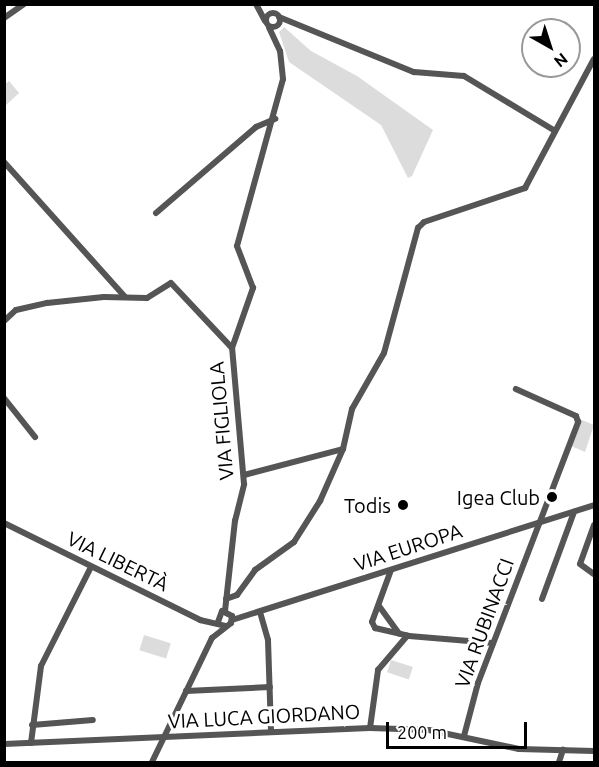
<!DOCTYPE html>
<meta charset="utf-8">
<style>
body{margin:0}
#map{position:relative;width:599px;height:767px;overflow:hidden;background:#fff;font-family:Ubuntu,sans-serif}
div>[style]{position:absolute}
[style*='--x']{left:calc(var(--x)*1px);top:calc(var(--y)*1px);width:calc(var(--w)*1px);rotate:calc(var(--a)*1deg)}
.green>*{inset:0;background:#dcdcdc;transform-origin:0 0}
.minor>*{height:6px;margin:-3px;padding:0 3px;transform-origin:3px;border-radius:3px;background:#555}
.minor>.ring{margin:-3px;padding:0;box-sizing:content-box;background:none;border:6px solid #555;border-radius:50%}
.dots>*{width:16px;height:16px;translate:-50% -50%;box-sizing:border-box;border:3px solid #fff;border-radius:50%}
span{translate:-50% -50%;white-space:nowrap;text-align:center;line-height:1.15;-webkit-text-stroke:6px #fff;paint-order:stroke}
.street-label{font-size:20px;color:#000}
.poi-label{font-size:20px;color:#000}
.right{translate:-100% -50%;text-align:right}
.frame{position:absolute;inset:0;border:6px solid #000;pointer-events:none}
.north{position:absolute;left:521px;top:18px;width:60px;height:60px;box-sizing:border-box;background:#fff;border:2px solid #999;border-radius:50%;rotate:141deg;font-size:16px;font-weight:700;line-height:24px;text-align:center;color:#000}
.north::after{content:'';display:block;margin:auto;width:21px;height:27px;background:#000;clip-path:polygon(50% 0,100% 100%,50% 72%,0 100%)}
.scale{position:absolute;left:386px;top:722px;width:141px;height:27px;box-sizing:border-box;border:3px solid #000;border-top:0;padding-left:8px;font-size:18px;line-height:21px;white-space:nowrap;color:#000;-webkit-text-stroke:4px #fff;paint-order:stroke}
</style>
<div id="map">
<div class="green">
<div style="clip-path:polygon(284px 27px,311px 51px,357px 76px,433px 130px,412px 176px,408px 178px,381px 125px,289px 62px,279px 32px)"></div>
<div style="clip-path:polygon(9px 81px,19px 93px,5px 106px,5px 84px)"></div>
<div style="clip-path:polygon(582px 420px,594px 425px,585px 452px,571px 446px)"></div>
<div style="left:144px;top:635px;width:28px;height:16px;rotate:17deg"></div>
<div style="left:391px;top:660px;width:23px;height:13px;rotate:18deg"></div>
</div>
<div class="minor">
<div style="--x:256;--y:4;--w:19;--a:62"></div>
<div class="ring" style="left:266px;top:13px;width:8px;height:8px"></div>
<div style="--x:279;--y:17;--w:146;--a:22.2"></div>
<div style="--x:414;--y:72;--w:50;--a:4.6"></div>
<div style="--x:464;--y:76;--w:106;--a:31.1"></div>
<div style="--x:4;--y:18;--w:24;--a:-35"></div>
<div style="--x:4;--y:162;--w:181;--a:48.1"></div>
<div style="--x:156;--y:213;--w:132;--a:-40.7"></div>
<div style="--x:256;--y:127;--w:21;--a:-23"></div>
<div style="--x:4;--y:321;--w:16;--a:-43"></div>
<div style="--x:16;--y:310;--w:32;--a:-13"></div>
<div style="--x:47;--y:303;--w:57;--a:-6"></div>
<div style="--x:104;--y:297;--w:43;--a:1.3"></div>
<div style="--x:147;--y:298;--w:28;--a:-32"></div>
<div style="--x:171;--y:283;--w:89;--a:46.8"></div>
<div style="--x:4;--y:398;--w:50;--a:51.5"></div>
<div style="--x:244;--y:475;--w:102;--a:-14.7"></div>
<div style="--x:4;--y:523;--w:219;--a:26.3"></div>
<div style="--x:200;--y:620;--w:26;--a:13"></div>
<div style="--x:594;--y:525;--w:41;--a:109.7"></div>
<div style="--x:580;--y:564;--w:17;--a:36"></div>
<div style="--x:391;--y:570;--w:55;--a:110.1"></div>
<div style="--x:372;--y:622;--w:7;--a:63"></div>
<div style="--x:375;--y:628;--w:35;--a:13"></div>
<div style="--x:409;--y:636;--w:84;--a:4.8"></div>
<div style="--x:226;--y:599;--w:12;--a:-20"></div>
<div style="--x:237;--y:595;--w:31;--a:-54"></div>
<div style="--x:255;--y:570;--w:48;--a:-35.7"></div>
<div style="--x:294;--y:542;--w:49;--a:-57.6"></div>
<div style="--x:320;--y:501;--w:57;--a:-66.1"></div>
<div style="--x:343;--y:449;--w:41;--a:-77.3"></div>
<div style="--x:352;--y:409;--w:64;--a:-60.3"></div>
<div style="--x:384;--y:353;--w:130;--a:-74.8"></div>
<div style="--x:418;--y:228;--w:8;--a:-45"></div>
<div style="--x:424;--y:222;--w:107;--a:-18.6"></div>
<div style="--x:525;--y:188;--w:146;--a:-61.9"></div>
<div style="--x:542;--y:599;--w:93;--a:-69.8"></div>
<div style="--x:379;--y:606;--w:34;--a:54"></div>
<div style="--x:225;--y:611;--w:91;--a:-83.7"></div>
<div style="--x:235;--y:521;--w:38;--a:-76"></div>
<div style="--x:244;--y:484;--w:137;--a:-95"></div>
<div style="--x:232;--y:348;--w:64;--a:-70.7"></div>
<div style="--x:253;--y:288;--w:45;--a:-110.9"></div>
<div style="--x:237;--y:246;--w:173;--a:-74.6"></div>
<div style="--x:283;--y:79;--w:28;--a:-96"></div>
<div style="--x:280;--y:51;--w:26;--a:-115"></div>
<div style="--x:260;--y:612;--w:29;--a:74"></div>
<div style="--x:268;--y:640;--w:92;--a:88.1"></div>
<div style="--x:232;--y:620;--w:380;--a:-17.6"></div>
<div style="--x:186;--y:691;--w:84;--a:-2.7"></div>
<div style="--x:32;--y:725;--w:61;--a:-4.7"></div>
<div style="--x:370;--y:728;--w:59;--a:-82.1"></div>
<div style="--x:378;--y:670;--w:45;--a:-49.5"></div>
<div style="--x:464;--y:736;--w:55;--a:-75.2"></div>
<div style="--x:478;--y:683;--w:280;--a:-69"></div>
<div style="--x:578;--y:422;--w:6;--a:-108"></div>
<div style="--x:576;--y:416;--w:66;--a:-155.8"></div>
<div style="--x:31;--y:743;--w:78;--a:-82.6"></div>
<div style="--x:41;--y:666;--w:111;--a:-63.2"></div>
<div style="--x:4;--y:744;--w:366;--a:-2.5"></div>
<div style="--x:370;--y:728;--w:59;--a:1.9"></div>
<div style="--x:429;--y:730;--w:92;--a:11.9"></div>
<div style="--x:519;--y:749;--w:75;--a:1.5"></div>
<div style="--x:152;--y:762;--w:138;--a:-64.2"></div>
<div style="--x:212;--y:638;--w:24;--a:-38"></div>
<div style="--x:231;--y:623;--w:7;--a:-82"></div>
<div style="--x:232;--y:616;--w:11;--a:-153"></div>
<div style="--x:222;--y:611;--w:12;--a:110"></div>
<div style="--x:559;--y:762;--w:13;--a:-72"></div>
</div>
<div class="dots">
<div style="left:552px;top:497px;background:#000"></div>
<div style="left:403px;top:505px;background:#000"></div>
</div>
<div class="street-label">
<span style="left:221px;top:421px;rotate:-95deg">VIA FIGLIOLA</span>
<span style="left:408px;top:547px;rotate:-18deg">VIA EUROPA</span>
<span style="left:118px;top:561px;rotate:26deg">VIA LIBERTÀ</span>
<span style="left:484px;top:623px;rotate:-70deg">VIA RUBINACCI</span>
<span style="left:264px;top:716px;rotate:-3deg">VIA LUCA GIORDANO</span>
</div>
<div class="poi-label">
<span class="right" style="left:540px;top:497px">Igea Club</span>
<span class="right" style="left:391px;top:505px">Todis</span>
</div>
<div class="frame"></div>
<div class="north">N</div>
<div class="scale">200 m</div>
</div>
